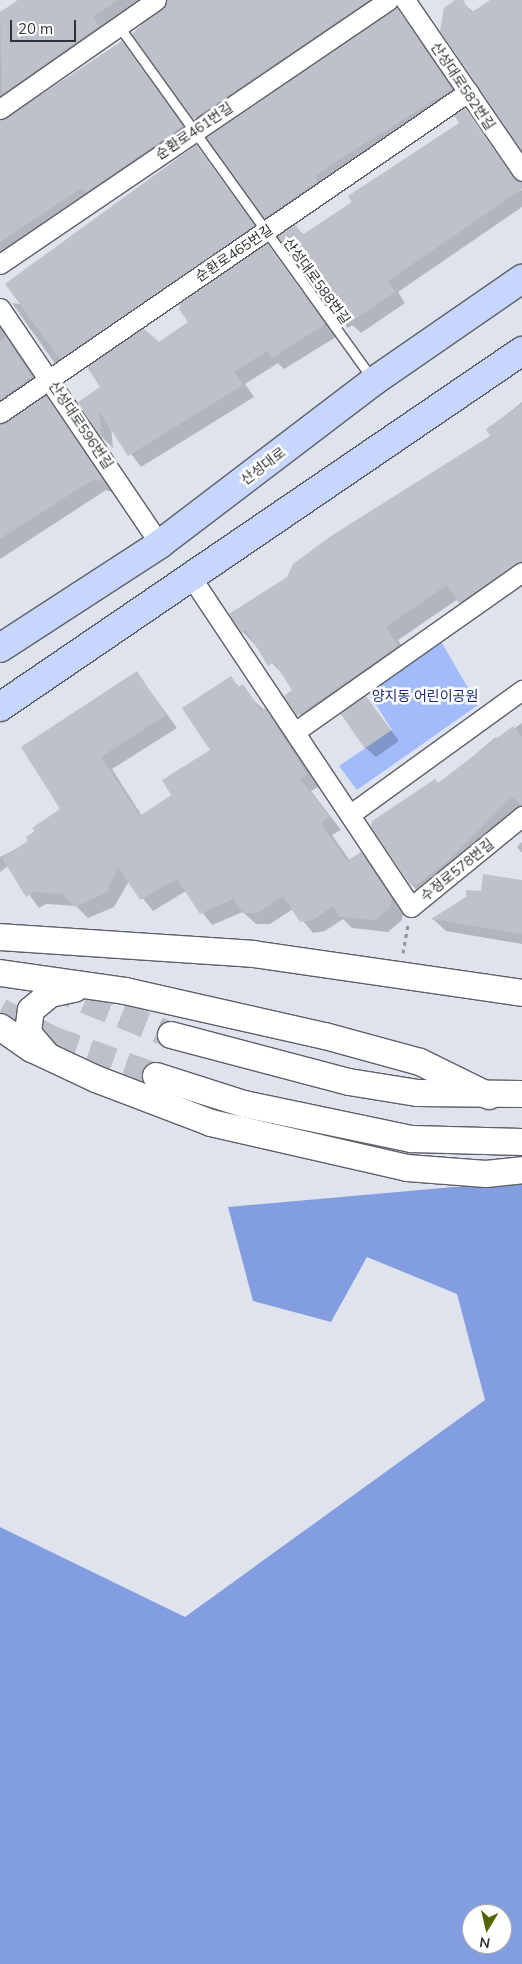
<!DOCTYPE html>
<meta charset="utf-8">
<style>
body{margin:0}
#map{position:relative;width:522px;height:1964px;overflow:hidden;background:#dfe3ed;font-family:Mulish,"Noto Sans KR",sans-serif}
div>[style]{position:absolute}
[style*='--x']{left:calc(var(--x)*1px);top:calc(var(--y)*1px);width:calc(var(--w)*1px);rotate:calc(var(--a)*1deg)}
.green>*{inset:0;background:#a2bcfb}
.forest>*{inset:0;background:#839ee0}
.shadow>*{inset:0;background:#0003;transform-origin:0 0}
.building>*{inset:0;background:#bdc1ca;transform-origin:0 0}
.secondary-tunnel>*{height:26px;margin-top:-13px;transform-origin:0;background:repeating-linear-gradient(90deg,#bcc0c8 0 26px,transparent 0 39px)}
.path>*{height:3px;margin-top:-1.5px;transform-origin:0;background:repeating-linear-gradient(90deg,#90939a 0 4px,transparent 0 8px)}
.roads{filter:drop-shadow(1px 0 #5d6068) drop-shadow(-1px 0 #5d6068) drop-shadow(0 1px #5d6068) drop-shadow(0 -1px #5d6068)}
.service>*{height:9px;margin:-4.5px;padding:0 4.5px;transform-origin:4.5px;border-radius:4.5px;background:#fff}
.minor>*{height:19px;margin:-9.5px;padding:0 9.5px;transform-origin:9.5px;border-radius:9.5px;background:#fff}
.secondary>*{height:26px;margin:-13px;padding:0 13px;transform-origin:13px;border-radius:13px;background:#fff}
.primary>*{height:28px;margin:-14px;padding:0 14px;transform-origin:14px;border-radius:14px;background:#c6d6fc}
span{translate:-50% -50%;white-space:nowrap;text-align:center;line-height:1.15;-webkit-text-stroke:5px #fff;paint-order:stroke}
.street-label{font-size:14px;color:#313236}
.park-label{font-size:14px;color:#192d7a}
.north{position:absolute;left:462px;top:1904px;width:50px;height:50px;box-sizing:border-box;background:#fff;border:1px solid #adadaf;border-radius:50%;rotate:189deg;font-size:14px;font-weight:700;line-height:20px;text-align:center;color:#313236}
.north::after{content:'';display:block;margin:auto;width:18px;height:22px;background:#566201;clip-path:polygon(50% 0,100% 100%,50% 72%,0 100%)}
.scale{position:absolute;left:10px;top:20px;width:66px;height:22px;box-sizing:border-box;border:2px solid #313236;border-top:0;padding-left:6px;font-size:15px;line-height:18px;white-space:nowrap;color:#313236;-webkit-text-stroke:4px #fff;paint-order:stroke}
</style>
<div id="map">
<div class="green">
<div style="clip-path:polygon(439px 638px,478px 705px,357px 790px,339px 766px,392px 730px,367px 690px)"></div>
</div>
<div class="forest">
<div style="clip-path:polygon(evenodd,522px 1181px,522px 1964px,0 1964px,0 1527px,185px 1617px,485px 1400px,457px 1294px,367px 1257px,331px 1322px,253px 1301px,228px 1207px,522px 1181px,472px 1914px,502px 1914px,502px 1944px,472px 1944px,472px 1914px)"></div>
</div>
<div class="shadow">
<div style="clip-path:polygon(18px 0,386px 0,206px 130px,134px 35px,167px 0,141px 16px,5px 112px,4px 119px,122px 43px,194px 139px,0 264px,0 13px)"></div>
<div style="clip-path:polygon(458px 0,474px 12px,492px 0,522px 0,522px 150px,443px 10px)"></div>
<div style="left:397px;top:9px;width:112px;height:229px;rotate:54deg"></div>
<div style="clip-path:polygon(465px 109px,522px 191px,522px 207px,398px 292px,405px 303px,361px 333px,352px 325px,348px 328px,337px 317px,295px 226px,304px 235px,354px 202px,461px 123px)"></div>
<div style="clip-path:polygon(196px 146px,263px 236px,61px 372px,12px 303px,20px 304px)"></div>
<div style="clip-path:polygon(267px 245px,336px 337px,284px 369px,278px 363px,245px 384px,254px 397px,141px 467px,111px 427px,113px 448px,103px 438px,79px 403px,190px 323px)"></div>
<div style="clip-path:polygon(0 308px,2px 327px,43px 389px,5px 416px,4px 423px,45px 397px,114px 493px,106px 490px,0 559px)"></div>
<div style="clip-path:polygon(522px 402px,522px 580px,473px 615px,458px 599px,398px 640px,410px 659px,311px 728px,286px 696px,294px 691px,284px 676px,243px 632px,288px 578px,492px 436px,487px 430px)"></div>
<div style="clip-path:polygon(137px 673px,177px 728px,112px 769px,142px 816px,173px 796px,212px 751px,230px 678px,277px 722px,318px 787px,311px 791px,341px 830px,332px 835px,350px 861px,361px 854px,373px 865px,403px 911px,402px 920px,388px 932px,352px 928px,343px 919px,325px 931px,313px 933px,293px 909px,270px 924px,256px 924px,243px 912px,212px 925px,186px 891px,153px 911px,129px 881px,114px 907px,88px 918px,76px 906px,46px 904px,39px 908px,8px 866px,0 872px,0 857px,30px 842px,62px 810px)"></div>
<div style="clip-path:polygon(366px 697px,399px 741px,376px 757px,365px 747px)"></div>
<div style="clip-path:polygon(522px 723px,522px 813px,423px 896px,410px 883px,439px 785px,496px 737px,499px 740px)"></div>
<div style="clip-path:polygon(522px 842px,522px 853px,517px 847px)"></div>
<div style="clip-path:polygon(522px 881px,522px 944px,446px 931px,433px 919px,482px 892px)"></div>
</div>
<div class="building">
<div style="clip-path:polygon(19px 0,118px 0,93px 17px,99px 26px,2px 94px,0 12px)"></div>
<div style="clip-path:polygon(167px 0,369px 0,193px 119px,132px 34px)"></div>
<div style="clip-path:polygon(455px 0,463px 0,471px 13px,490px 0,522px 0,522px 151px,440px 31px,444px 8px)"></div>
<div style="clip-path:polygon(397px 8px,452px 89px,337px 161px,315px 176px,318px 181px,264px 218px,206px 138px)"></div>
<div style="clip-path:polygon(122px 41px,183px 126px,85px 193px,82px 188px,0 242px,0 122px)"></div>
<div style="clip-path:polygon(465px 108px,513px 177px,522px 182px,522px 189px,388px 281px,395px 292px,349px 323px,342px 314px,336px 318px,277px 236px,295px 224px,302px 235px,352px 202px,348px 196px,459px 123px,454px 115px)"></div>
<div style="left:196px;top:145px;width:99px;height:236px;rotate:54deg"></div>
<div style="clip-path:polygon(267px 243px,325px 324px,272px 358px,267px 351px,234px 372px,243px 385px,128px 456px,99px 411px,102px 439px,78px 402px,100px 387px,87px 367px,143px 328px,159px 342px,188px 322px,179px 309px,181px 302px)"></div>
<div style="clip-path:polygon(6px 337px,32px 377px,0 399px,0 341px)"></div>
<div style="clip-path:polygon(46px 395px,105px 482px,94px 479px,0 539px,0 424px)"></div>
<div style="clip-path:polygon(522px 404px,522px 561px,459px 603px,447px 585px,386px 627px,398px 646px,297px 716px,284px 696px,292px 690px,274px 662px,268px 666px,246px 630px,242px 633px,229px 614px,287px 577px,293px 564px,331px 536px,490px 436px,486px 429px)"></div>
<div style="clip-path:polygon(137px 671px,166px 715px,101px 757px,140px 816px,171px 795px,162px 780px,210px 750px,182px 708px,231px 676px,238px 687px,243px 684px,261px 711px,265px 708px,307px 774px,300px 779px,330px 817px,321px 823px,347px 861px,361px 852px,392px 899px,390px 908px,375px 920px,339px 917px,333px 906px,313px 920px,300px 922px,283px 896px,258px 913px,243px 913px,233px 899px,200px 914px,177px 879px,140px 900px,118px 867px,107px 892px,75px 907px,63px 894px,34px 892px,26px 897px,2px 858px,28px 841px,26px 837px,35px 831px,32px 828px,60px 809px,21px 747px)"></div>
<div style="left:366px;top:696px;width:42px;height:31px;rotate:55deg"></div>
<div style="clip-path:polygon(513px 726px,522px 737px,522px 805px,512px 797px,447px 862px,416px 885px,409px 883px,371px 827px,372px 821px,435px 779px,438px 783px)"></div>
<div style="clip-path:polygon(483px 874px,522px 880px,522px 934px,431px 919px,466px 897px,466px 890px,481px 891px)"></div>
</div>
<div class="secondary-tunnel">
<div style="--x:49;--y:986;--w:131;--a:21.9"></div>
<div style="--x:0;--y:1011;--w:59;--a:28.3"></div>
<div style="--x:52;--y:1039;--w:110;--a:19.6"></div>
</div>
<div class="path">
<div style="--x:403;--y:953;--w:28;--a:-80"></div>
</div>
<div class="roads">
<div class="service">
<div style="--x:118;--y:25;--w:436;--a:54.3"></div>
</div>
<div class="minor">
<div style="--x:405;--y:0;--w:207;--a:55.6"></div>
<div style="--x:0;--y:109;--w:190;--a:-34.9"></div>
<div style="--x:0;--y:264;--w:470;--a:-34.2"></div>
<div style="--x:0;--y:308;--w:285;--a:55.9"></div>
<div style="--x:0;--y:413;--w:568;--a:-34.45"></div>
<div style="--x:193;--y:580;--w:393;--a:56.3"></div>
<div style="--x:411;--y:907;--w:144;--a:-39.3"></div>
<div style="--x:296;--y:731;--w:276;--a:-35.1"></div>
<div style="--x:352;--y:813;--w:210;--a:-35.9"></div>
</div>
<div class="secondary">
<div style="--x:0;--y:937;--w:254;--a:3.8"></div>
<div style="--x:253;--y:954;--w:272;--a:8.2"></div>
<div style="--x:0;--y:973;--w:126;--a:8.2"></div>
<div style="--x:125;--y:991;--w:205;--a:12.7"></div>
<div style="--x:325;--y:1036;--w:98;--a:15.3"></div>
<div style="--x:420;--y:1062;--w:77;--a:26.2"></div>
<div style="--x:0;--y:1027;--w:39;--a:35"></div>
<div style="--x:32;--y:1049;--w:71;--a:25.1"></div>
<div style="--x:96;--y:1079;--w:123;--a:20.9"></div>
<div style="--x:211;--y:1123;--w:201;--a:12.9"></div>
<div style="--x:407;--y:1168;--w:79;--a:4.3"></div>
<div style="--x:486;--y:1174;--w:36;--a:-6"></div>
<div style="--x:171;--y:1035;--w:184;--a:14.8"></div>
<div style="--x:349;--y:1082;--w:70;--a:9.1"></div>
<div style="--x:418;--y:1093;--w:104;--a:0.6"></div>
<div style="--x:46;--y:1054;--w:28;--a:-131"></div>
<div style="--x:28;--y:1033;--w:23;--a:-83"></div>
<div style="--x:31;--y:1010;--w:25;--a:-40"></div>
<div style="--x:50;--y:994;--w:25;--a:-12"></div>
<div style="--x:156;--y:1076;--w:92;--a:17.7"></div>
<div style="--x:244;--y:1104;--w:172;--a:11.8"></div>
<div style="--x:412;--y:1139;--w:110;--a:1.6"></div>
</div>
<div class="primary">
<div style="--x:0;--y:648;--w:191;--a:-33"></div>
<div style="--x:160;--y:544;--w:269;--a:-37.3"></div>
<div style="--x:374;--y:381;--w:180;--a:-34.6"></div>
<div style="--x:0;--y:707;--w:632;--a:-34.29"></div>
</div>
</div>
<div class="street-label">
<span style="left:463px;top:86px;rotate:56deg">산성대로582번길</span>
<span style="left:194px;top:131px;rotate:-34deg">순환로461번길</span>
<span style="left:234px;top:253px;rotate:-34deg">순환로465번길</span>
<span style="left:317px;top:281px;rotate:54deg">산성대로588번길</span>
<span style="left:81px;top:425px;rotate:56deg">산성대로596번길</span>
<span style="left:263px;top:466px;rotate:-37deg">산성대로</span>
<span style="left:457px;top:870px;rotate:-39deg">수정로578번길</span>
</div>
<div class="park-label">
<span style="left:425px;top:696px">양지동 어린이공원</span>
</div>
<div class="north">N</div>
<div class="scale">20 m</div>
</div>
